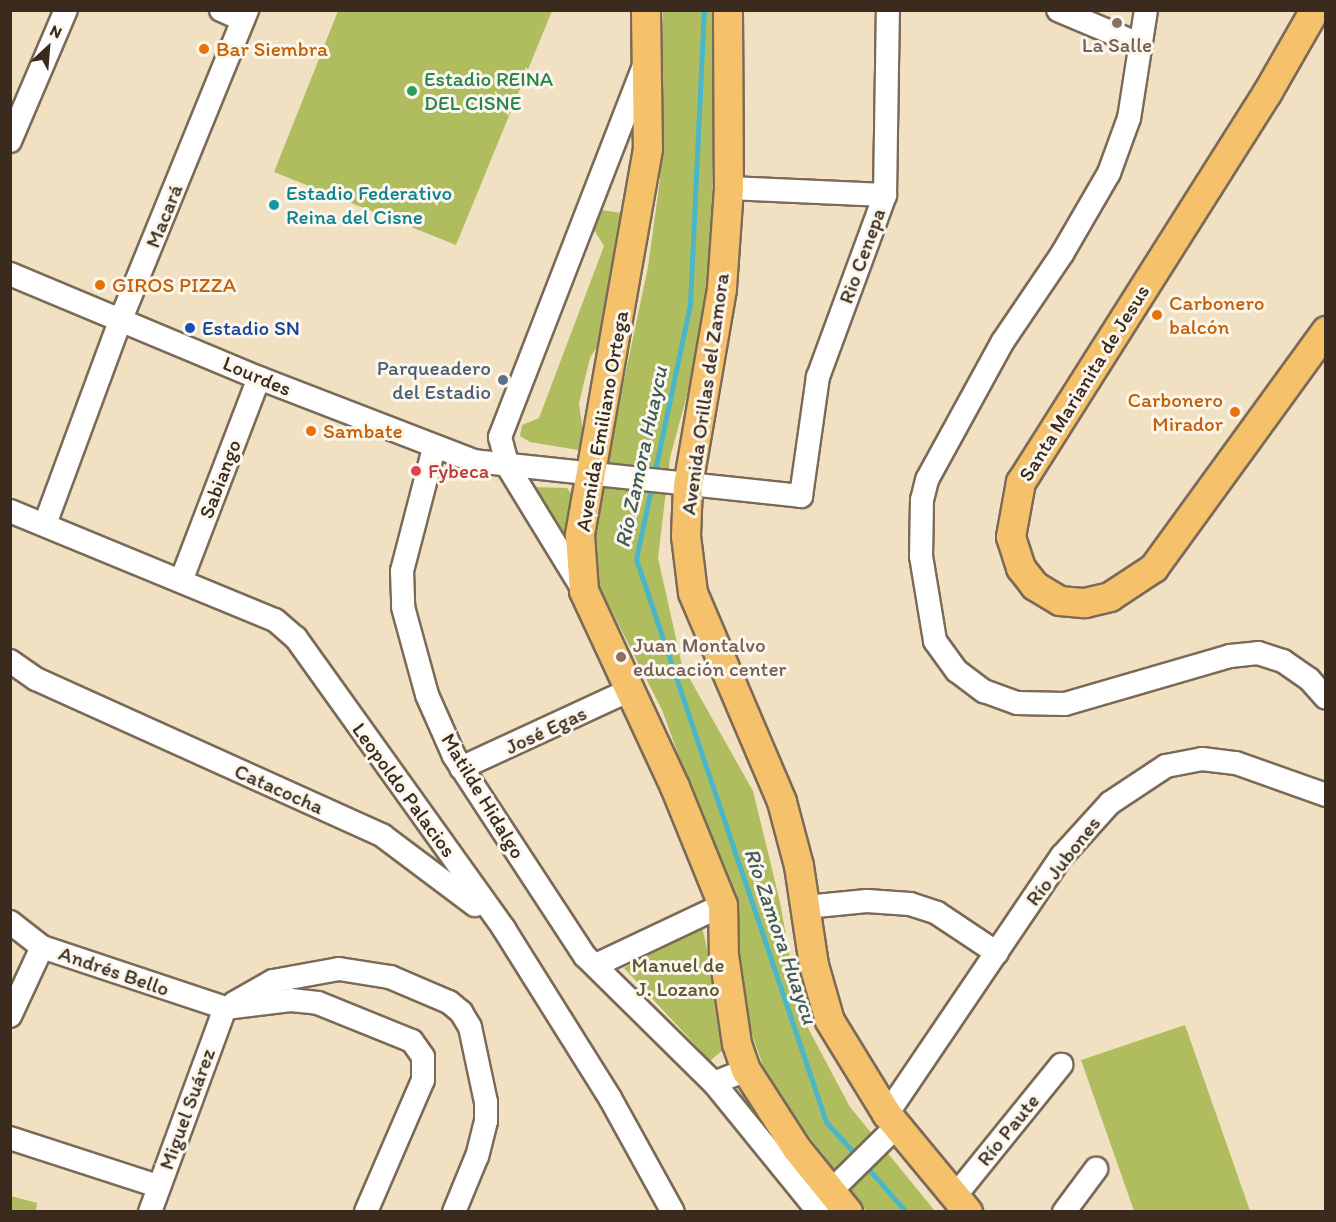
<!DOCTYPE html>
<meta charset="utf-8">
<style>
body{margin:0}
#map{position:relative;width:1336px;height:1222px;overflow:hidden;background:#f1e1c2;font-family:Itim,sans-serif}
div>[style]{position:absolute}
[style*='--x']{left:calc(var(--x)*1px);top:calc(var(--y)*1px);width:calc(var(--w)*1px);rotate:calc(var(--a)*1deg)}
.green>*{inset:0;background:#b0bd5f}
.stream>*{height:5px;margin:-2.5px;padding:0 2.5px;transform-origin:2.5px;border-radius:2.5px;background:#4bb6c8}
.roads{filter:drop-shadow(2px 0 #7b6a57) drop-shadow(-2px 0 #7b6a57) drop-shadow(0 2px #7b6a57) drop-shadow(0 -2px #7b6a57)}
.minor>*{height:22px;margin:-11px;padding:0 11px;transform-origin:11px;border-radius:11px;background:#fff}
.major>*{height:28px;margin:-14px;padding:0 14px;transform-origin:14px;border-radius:14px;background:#f6c16b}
.dots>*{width:16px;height:16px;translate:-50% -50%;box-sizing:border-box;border:3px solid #fbf7ec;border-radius:50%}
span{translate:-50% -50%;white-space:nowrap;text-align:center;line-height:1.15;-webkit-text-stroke:6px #fbf7ec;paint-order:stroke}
.education-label{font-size:21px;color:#785e54}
.left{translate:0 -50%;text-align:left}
.food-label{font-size:21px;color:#c56008}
.right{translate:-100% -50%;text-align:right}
.leisure-label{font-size:21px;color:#27864d}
.culture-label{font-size:21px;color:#0d838f}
.street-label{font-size:21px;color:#3b2a1e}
.transit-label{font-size:21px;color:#164399}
.service-label{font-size:21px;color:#4e5e75}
.health-label{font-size:21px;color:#be3a42}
.park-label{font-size:21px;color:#5e5632}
.water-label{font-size:22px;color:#415b5a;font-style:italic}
.frame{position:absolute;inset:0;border:12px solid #3b2a1e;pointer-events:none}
.north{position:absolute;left:18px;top:18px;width:60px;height:60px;-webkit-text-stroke:4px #fbf7ec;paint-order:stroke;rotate:26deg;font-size:16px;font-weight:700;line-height:24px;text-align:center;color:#3b2a1e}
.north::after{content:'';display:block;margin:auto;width:21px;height:27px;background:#3b2a1e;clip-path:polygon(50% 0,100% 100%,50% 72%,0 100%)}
</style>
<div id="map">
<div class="green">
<div style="clip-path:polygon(338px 11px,552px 11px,456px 245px,274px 172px)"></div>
<div style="clip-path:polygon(663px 11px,718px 11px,708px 317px,670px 458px,658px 558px,682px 665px,753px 791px,780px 902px,800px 1013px,850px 1107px,935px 1211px,866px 1211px,770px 1085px,741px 1004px,739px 920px,662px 710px,600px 588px,594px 522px,648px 267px,660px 179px)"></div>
<div style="clip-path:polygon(602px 210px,628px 214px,607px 330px,590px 358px,579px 403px,584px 439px,578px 450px,530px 442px,520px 436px,522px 425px,539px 418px,604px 246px,594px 230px)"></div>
<div style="clip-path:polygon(531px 487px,567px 488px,574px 497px,567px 542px)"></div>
<div style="clip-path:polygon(701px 923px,730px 1044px,710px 1061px,624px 968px)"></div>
<div style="clip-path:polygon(1185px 1025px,1250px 1211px,1134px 1211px,1081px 1060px)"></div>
<div style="clip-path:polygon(11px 1196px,37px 1203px,36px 1211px,11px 1211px)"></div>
</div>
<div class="stream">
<div style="--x:654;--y:475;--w:175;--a:-78.1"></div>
<div style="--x:690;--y:304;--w:294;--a:-87.3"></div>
<div style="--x:652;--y:484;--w:77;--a:102"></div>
<div style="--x:636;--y:559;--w:594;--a:71.35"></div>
<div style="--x:826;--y:1122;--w:46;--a:47.6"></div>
<div style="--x:865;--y:1165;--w:62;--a:48.9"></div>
</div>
<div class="roads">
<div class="minor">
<div style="--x:221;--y:10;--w:24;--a:24"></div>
<div style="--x:1058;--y:10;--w:87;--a:23"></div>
<div style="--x:1146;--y:10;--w:109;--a:98.9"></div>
<div style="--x:1129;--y:118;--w:59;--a:110"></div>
<div style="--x:1109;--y:173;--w:94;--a:120.1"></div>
<div style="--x:1062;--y:254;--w:105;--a:124.1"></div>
<div style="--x:1003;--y:341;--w:158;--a:118.7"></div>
<div style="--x:927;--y:480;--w:21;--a:104"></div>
<div style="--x:922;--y:500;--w:56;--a:91"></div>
<div style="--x:921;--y:556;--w:86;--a:80.6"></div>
<div style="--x:935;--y:641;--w:37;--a:54"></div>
<div style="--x:957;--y:671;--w:34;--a:37"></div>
<div style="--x:984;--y:691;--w:35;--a:20"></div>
<div style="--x:1017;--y:703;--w:48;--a:1.2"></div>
<div style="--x:1065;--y:704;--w:172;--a:-16.2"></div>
<div style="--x:1230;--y:656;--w:28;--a:-6"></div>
<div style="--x:1258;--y:653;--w:26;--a:18"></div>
<div style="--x:1283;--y:661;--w:32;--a:35"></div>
<div style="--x:1309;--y:679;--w:25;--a:48"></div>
<div style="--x:10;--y:141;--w:142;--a:-66.9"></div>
<div style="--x:729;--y:188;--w:156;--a:2.6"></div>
<div style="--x:10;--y:274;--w:270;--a:22.7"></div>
<div style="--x:259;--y:378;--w:230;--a:21.1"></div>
<div style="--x:474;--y:461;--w:329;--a:6.1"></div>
<div style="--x:801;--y:496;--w:120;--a:-81.9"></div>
<div style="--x:818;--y:377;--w:194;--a:-69.8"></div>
<div style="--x:885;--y:195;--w:185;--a:-89.1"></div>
<div style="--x:434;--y:448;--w:127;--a:104.6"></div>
<div style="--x:402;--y:571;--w:36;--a:88"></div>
<div style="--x:403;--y:607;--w:91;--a:74.7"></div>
<div style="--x:427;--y:695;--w:67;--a:66.1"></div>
<div style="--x:454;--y:756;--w:239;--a:56.8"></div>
<div style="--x:585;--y:956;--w:181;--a:44.6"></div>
<div style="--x:714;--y:1083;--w:35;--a:-22"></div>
<div style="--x:10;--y:511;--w:287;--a:22.4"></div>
<div style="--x:275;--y:620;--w:28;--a:41"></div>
<div style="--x:296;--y:638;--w:358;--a:54.4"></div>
<div style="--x:504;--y:929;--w:199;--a:57.9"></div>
<div style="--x:610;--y:1098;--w:130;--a:61.1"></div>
<div style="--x:45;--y:524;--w:219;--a:-69.7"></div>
<div style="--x:121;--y:319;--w:334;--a:-67.8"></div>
<div style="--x:181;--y:581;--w:217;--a:-69"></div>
<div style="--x:584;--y:591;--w:145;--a:-121.5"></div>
<div style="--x:508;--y:467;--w:31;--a:-105"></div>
<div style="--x:500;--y:437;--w:396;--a:-68.8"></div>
<div style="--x:10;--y:661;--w:32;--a:35"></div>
<div style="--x:36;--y:679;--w:381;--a:24.3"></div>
<div style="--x:383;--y:836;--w:115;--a:36.9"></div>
<div style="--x:461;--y:768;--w:186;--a:-24.8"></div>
<div style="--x:806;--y:907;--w:61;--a:-5.6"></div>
<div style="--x:867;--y:901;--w:43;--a:4"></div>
<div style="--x:910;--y:904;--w:28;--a:18"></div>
<div style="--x:937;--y:913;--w:72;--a:33.7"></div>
<div style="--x:10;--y:922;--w:41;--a:38"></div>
<div style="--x:42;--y:947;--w:193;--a:18.4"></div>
<div style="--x:225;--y:1008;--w:66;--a:-6.9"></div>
<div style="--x:291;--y:1000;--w:27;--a:6"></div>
<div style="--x:318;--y:1003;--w:101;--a:22"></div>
<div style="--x:412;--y:1041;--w:19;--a:55"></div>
<div style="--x:423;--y:1057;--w:23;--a:90"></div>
<div style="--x:423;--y:1080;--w:144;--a:113.4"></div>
<div style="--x:596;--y:965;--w:140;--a:-25.3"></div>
<div style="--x:234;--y:1003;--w:45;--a:-29.4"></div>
<div style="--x:273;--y:981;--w:67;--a:-10.3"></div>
<div style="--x:339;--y:969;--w:52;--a:8.9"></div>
<div style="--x:390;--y:977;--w:64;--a:23"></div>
<div style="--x:449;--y:1002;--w:16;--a:40"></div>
<div style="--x:461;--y:1012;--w:17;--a:59"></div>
<div style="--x:470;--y:1027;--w:77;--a:78"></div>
<div style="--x:486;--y:1102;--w:19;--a:90"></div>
<div style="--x:486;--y:1121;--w:36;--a:104"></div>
<div style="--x:477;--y:1156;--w:61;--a:112.3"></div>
<div style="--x:10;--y:1016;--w:76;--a:-65.1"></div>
<div style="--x:714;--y:1083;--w:166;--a:50.9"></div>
<div style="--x:887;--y:1114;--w:312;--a:-55.9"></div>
<div style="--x:1062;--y:856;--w:72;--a:-47.8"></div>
<div style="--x:1110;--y:803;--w:67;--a:-33.5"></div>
<div style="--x:1166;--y:766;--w:37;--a:-11"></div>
<div style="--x:1202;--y:759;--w:34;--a:7"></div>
<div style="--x:1236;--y:763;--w:96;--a:19.6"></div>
<div style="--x:10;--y:1138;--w:156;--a:18"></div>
<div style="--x:831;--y:1191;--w:91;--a:-44.6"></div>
<div style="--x:955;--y:1196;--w:169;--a:-51"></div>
<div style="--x:150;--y:1212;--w:217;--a:-69.8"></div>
<div style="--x:1064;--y:1212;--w:54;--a:-53.3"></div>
</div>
<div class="major">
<div style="--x:646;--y:10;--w:139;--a:89.2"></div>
<div style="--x:648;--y:149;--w:393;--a:100"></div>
<div style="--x:580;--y:536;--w:55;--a:85.8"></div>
<div style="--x:584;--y:591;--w:216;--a:65.1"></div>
<div style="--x:675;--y:787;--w:127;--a:67.9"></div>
<div style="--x:723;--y:905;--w:50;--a:88.9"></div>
<div style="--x:724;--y:955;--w:90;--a:81.7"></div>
<div style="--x:737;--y:1044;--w:28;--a:71"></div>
<div style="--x:746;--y:1070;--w:94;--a:57.2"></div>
<div style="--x:797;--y:1149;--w:81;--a:51"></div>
<div style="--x:728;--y:10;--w:178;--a:89.7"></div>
<div style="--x:729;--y:188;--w:101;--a:94"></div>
<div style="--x:722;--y:289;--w:200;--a:99.8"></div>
<div style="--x:688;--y:486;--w:50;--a:92.3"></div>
<div style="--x:686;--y:536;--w:57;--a:83"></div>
<div style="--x:693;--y:593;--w:227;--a:66.9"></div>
<div style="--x:782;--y:802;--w:66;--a:75.1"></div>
<div style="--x:799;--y:866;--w:100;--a:81.4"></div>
<div style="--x:814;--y:965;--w:58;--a:74.1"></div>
<div style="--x:830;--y:1021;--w:109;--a:58.5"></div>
<div style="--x:887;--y:1114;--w:127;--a:50.4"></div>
<div style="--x:1315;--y:10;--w:95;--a:119.8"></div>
<div style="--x:1268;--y:92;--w:462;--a:122.3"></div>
<div style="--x:1021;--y:482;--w:56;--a:100.3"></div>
<div style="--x:1011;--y:537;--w:33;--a:72"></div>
<div style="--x:1021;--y:568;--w:23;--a:52"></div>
<div style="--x:1035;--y:586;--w:29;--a:31"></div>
<div style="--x:1060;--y:601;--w:25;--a:5"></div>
<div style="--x:1085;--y:603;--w:26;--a:-13"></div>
<div style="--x:1110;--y:597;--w:53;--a:-33.4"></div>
<div style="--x:1154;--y:568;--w:293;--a:-54"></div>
</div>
</div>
<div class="dots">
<div style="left:1117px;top:23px;background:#8d6e63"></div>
<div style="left:204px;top:49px;background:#e8710a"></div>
<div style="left:412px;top:91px;background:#2e9e5b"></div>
<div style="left:274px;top:205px;background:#0f9aa8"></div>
<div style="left:100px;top:285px;background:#e8710a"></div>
<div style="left:1157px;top:315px;background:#e8710a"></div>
<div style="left:190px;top:328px;background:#1a4fb4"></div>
<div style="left:503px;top:380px;background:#5c6f8a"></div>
<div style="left:1235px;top:412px;background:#e8710a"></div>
<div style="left:311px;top:431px;background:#e8710a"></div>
<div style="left:416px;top:471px;background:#e0444e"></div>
<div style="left:621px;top:657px;background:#8d6e63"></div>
</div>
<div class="education-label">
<span style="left:1117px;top:45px">La Salle</span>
<span class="left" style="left:633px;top:657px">Juan Montalvo<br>educación center</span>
</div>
<div class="food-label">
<span class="left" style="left:216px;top:49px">Bar Siembra</span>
<span class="left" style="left:112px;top:285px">GIROS PIZZA</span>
<span class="left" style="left:1169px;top:315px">Carbonero<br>balcón</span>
<span class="right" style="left:1223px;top:412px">Carbonero<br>Mirador</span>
<span class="left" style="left:323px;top:431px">Sambate</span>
</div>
<div class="leisure-label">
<span class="left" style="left:424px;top:91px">Estadio REINA<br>DEL CISNE</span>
</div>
<div class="culture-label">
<span class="left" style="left:286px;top:205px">Estadio Federativo<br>Reina del Cisne</span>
</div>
<div class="street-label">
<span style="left:164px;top:216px;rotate:-68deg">Macará</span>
<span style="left:862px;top:256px;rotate:-70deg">Rio Cenepa</span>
<span style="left:257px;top:376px;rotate:23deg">Lourdes</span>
<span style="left:1084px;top:383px;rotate:-58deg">Santa Marianita de Jesus</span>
<span style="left:705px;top:394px;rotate:-82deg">Avenida Orillas del Zamora</span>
<span style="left:602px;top:421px;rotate:-80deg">Avenida Emiliano Ortega</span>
<span style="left:220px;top:479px;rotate:-69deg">Sabiango</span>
<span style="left:546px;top:730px;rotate:-25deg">José Egas</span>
<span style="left:279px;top:789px;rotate:24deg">Catacocha</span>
<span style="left:404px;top:790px;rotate:54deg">Leopoldo Palacios</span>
<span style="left:483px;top:796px;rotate:59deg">Matilde Hidalgo</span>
<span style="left:1063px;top:861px;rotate:-52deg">Río Jubones</span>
<span style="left:114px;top:971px;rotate:19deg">Andrés Bello</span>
<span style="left:187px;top:1109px;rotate:-70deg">Miguel Suárez</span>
<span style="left:1008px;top:1130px;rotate:-51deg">Río Paute</span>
</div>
<div class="transit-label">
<span class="left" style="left:202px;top:328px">Estadio SN</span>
</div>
<div class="service-label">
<span class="right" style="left:491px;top:380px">Parqueadero<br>del Estadio</span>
</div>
<div class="health-label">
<span class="left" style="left:428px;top:471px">Fybeca</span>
</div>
<div class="park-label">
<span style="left:678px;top:977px">Manuel de<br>J. Lozano</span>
</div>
<div class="water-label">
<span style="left:641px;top:457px;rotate:-78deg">Río Zamora Huaycu</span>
<span style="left:781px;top:936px;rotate:71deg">Río Zamora Huaycu</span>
</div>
<div class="frame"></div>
<div class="north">N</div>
</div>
